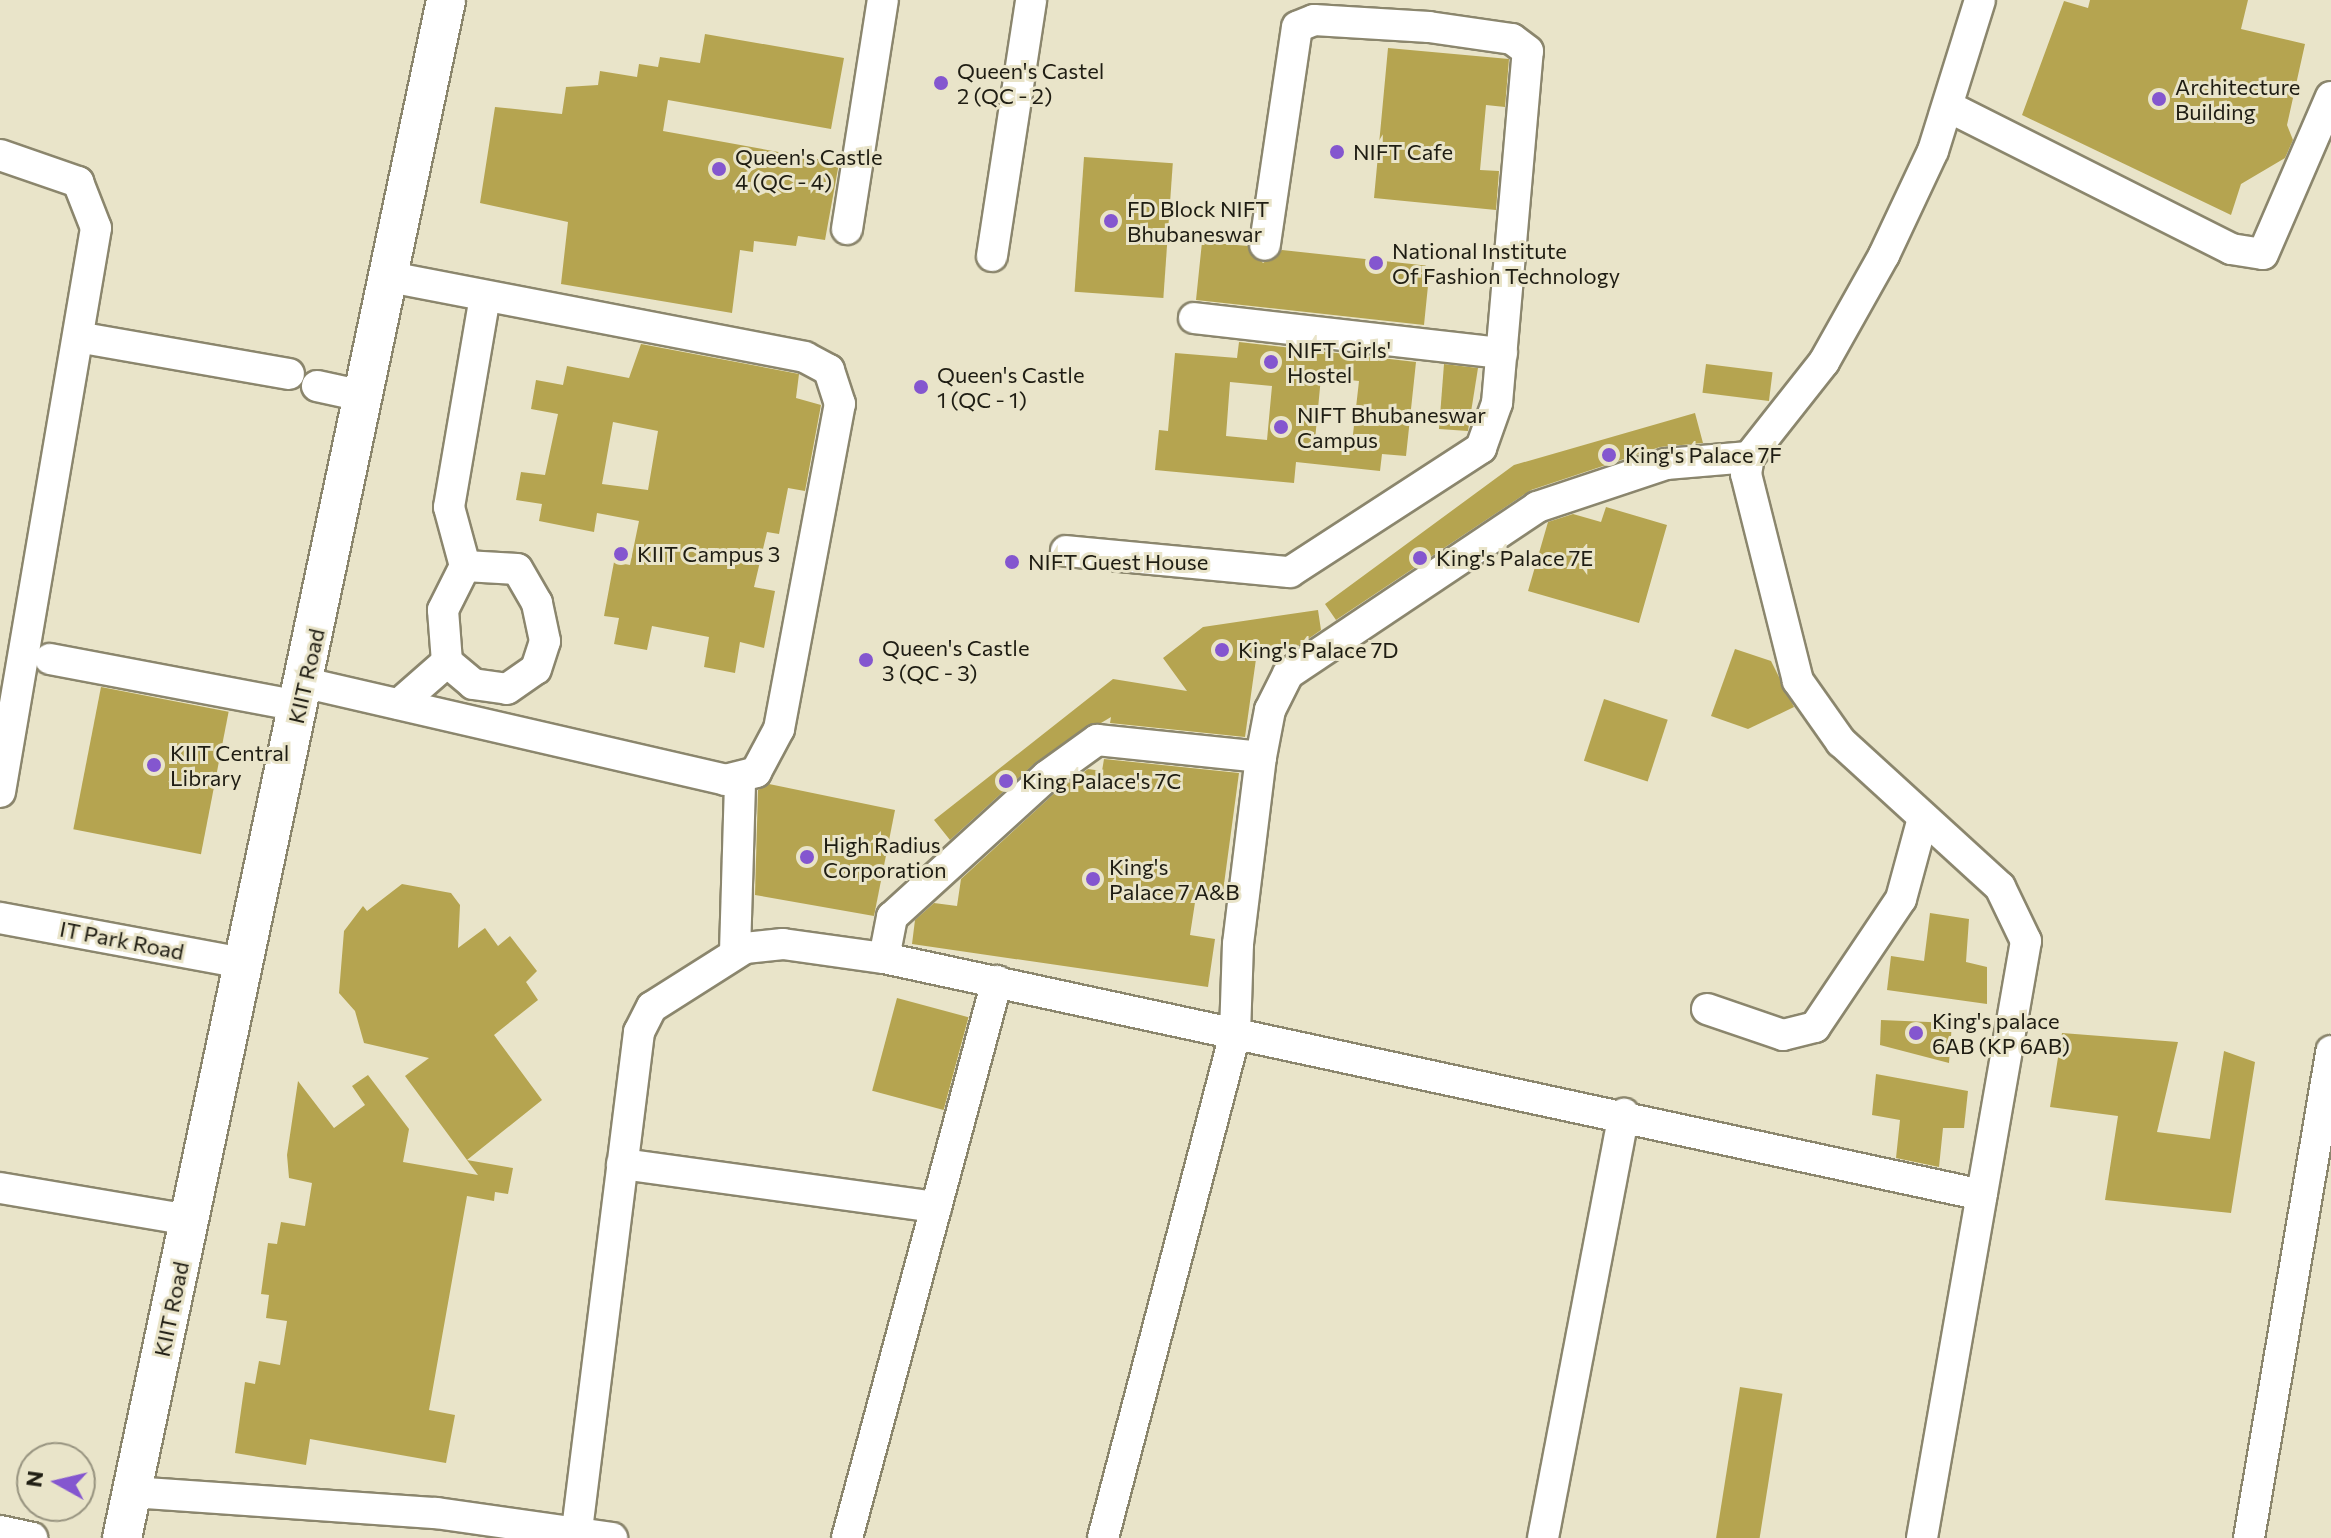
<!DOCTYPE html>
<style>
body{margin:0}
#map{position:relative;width:2331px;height:1538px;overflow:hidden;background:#e9e4c9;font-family:Commissioner,sans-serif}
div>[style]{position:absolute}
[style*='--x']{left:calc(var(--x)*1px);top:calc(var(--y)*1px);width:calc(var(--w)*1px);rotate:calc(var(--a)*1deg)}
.building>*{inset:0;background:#b5a450;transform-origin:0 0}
.roads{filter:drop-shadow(2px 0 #8b866d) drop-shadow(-2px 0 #8b866d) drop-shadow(0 2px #8b866d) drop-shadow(0 -2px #8b866d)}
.minor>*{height:30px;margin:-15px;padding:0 15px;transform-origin:15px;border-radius:15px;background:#fff}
.major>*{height:38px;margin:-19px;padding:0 19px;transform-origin:19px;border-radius:19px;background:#fff}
.dots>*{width:22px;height:22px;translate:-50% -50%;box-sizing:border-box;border:4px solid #e9e4c9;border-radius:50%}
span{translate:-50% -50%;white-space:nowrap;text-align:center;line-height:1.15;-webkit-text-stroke:6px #e9e4c9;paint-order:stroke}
.poi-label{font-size:22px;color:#1f1d13}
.left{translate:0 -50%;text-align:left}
.street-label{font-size:22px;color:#1f1d13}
.north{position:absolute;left:16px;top:1442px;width:80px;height:80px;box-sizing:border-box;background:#e9e4c9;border:2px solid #989480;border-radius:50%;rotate:278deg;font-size:22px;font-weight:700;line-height:32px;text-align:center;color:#1f1d13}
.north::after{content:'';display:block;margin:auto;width:28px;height:36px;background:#8456cf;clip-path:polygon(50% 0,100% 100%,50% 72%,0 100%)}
</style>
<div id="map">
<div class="building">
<div style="clip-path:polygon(2090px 0,2248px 0,2241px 29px,2305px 44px,2287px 125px,2293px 140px,2285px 158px,2241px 184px,2231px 215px,2022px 115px,2064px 1px,2088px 8px)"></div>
<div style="clip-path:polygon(705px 34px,844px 58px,831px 129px,668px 100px,663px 131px,839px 163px,825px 240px,798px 236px,796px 246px,754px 241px,753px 252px,740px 250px,732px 313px,561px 284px,568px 222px,480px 203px,495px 107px,562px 114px,566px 87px,598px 85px,600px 71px,637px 77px,639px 64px,658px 67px,660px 57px,700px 63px)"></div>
<div style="clip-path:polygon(1388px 48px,1509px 59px,1505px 107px,1486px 105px,1480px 170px,1499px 171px,1496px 210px,1374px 198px)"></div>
<div style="left:1084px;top:157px;width:89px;height:135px;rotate:4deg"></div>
<div style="clip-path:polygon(1202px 242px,1248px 246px,1263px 263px,1282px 250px,1430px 266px,1424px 325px,1196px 300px)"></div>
<div style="clip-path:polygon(evenodd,1239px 342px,1416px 362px,1406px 456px,1382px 454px,1380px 471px,1296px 462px,1294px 483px,1155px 470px,1159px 430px,1168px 431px,1175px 353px,1237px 358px,1239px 342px,1321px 377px,1359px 381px,1352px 443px,1315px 440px,1321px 377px,1239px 342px,1230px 382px,1272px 386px,1267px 440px,1226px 436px,1230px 382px)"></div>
<div style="clip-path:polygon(evenodd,641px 344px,799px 374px,796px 398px,821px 405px,805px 491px,788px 488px,779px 534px,767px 532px,754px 587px,775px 591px,764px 648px,740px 642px,735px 673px,704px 667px,709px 637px,652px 626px,647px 650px,614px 644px,619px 618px,604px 616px,614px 562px,630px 565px,639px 521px,597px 513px,594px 532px,539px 521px,542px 504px,516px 500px,521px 472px,545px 475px,558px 414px,531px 409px,536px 380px,563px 385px,567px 366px,629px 378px,641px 344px,613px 422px,658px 431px,648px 490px,602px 484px,613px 422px)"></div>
<div style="clip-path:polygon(1444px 364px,1478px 368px,1468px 431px,1439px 429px)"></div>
<div style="left:1706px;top:364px;width:67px;height:29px;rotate:7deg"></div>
<div style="clip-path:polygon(1695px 413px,1703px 443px,1660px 447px,1531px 490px,1336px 620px,1325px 604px,1514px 465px)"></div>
<div style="clip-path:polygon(1606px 507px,1667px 525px,1639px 623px,1528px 591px,1548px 522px,1573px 514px,1601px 522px)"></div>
<div style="clip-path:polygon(1318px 610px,1321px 630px,1298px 646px,1257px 652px,1245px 737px,1110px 723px,1111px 717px,1036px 762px,950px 840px,934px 820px,1113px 679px,1187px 691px,1163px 658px,1203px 627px)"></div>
<div style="clip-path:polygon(1735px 649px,1771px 661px,1794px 707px,1748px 729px,1711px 716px)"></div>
<div style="left:101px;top:687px;width:130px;height:145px;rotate:11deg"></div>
<div style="left:1604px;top:699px;width:67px;height:65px;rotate:18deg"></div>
<div style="clip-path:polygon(1104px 759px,1239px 773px,1222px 899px,1196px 896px,1190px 935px,1215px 939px,1208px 987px,912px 944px,915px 920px,934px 903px,957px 906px,961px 879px,1058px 790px,1088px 769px,1102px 771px)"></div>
<div style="clip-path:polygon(769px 784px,895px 810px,874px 916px,755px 895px,758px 790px)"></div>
<div style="clip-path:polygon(402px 884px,451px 893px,460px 905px,458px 948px,485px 928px,498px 946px,510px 936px,537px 971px,526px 982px,538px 1000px,494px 1035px,542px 1100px,467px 1160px,513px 1168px,508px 1194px,495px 1192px,494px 1201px,467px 1196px,429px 1410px,455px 1415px,446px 1463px,310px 1439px,306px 1465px,235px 1453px,245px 1382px,255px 1384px,259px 1361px,280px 1365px,287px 1321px,266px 1318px,269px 1295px,261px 1294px,268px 1243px,277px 1244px,281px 1222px,305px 1226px,312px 1183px,289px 1178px,287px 1155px,298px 1081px,334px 1128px,365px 1105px,352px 1086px,368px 1075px,409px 1129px,403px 1162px,478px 1175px,405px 1076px,429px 1058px,364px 1043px,355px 1011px,339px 993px,344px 931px,363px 906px,367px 911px)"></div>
<div style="clip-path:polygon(1930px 913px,1969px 919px,1966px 962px,1987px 967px,1987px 1004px,1887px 990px,1891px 956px,1924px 961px)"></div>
<div style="left:897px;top:998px;width:74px;height:96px;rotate:15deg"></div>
<div style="clip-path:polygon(1881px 1020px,1952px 1023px,1949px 1063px,1880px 1045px)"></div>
<div style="clip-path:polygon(2062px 1033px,2178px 1042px,2157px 1132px,2210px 1139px,2224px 1051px,2255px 1062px,2231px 1213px,2105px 1200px,2118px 1116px,2050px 1107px)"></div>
<div style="clip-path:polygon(1876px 1074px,1968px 1091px,1964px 1128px,1943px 1128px,1939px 1167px,1896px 1158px,1900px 1120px,1872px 1115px)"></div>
<div style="left:1740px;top:1387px;width:43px;height:153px;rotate:9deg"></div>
</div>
<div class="roads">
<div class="minor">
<div style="--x:1949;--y:107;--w:316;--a:26.7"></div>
<div style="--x:2231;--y:249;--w:32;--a:9"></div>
<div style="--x:2263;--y:254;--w:171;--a:-66.6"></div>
<div style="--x:0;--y:155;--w:83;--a:19.1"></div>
<div style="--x:78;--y:182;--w:49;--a:68.6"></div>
<div style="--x:96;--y:228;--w:572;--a:99.66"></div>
<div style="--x:847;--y:229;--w:232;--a:-81.1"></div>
<div style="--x:992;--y:256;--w:259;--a:-81.3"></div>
<div style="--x:1194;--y:318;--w:310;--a:6.5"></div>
<div style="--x:83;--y:338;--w:209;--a:9.9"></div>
<div style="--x:317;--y:386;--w:47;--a:12.3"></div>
<div style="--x:1066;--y:551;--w:225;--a:5.4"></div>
<div style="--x:1290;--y:572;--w:228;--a:-33"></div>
<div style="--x:1481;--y:448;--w:48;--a:-70.4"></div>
<div style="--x:1497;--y:403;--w:353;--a:-85"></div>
<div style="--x:1528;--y:51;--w:20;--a:-143"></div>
<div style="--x:1512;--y:39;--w:84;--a:-171.8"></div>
<div style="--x:1429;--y:27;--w:115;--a:-176.5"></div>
<div style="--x:1314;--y:20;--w:18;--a:158"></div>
<div style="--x:1297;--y:27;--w:220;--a:98.4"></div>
<div style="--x:50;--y:659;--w:253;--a:10.7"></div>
<div style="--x:447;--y:662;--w:34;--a:40"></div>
<div style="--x:473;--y:684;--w:34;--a:8"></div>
<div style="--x:507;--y:689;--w:35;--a:-35"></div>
<div style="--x:536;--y:669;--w:29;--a:-72"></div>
<div style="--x:545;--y:641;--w:39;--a:-102"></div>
<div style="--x:537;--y:603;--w:39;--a:-120"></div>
<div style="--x:517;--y:569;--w:52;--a:-176.7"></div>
<div style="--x:306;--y:683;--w:430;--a:13"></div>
<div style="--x:725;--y:780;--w:32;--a:-14"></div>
<div style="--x:756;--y:772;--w:49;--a:-61.9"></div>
<div style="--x:779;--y:729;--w:331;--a:-79.4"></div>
<div style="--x:840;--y:404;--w:36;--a:-108"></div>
<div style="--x:829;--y:370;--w:27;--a:-152"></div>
<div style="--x:805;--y:357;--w:425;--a:-169.1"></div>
<div style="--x:399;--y:704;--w:64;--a:-41.2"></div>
<div style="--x:447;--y:662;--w:52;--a:-94.4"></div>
<div style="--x:443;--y:610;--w:49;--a:-63.4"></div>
<div style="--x:465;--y:566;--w:61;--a:-105.2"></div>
<div style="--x:449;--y:507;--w:214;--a:-80.3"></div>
<div style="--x:0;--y:918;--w:247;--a:10.5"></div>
<div style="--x:735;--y:952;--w:172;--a:-88.3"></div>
<div style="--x:884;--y:958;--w:42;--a:-79"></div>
<div style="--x:892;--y:917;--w:210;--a:-42.3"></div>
<div style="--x:1047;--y:776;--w:62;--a:-35.8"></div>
<div style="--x:1097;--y:740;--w:165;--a:5.9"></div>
<div style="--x:1707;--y:1009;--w:80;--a:18.9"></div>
<div style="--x:1783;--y:1035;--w:33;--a:-14"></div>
<div style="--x:1815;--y:1027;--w:154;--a:-56.1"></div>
<div style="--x:1901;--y:899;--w:84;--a:-74.8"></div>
<div style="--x:622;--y:1164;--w:317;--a:7.8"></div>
<div style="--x:0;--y:1188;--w:192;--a:9.6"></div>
<div style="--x:132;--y:1492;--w:305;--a:4"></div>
<div style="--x:436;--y:1513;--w:178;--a:8.1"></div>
<div style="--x:0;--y:1531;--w:33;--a:12"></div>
<div style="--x:576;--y:1538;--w:510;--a:-82.9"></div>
<div style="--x:639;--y:1032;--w:28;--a:-63"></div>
<div style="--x:652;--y:1007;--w:110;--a:-32.4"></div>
<div style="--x:745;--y:948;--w:38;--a:-6"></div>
<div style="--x:783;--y:944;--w:102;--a:7.9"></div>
<div style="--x:884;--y:958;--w:1123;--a:12.18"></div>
<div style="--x:847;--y:1538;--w:577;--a:-74.93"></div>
<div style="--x:1103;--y:1538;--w:521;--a:-75.32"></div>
<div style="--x:1235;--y:1034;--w:90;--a:-88.1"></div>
<div style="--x:1238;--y:944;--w:188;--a:-83"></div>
<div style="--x:1261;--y:757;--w:48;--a:-79.2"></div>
<div style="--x:1270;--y:710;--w:40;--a:-63.4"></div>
<div style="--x:1288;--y:674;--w:300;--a:-33.8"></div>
<div style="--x:1537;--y:507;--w:136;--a:-18.4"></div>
<div style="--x:1666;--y:464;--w:83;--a:-4.8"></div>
<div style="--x:1543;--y:1538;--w:432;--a:-79.2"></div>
<div style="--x:1922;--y:1538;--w:606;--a:-80.12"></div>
<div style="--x:2026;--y:941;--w:60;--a:-115.7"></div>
<div style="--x:2000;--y:887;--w:215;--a:-137.6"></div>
<div style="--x:1841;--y:742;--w:75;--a:-125.2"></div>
<div style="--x:1798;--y:681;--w:213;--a:-104.1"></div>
<div style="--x:1746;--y:474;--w:17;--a:-80"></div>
<div style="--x:1749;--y:457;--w:121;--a:-51.7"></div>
<div style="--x:1824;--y:362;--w:123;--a:-60.7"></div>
<div style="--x:1884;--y:255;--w:115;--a:-64.8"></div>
<div style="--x:1933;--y:151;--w:158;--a:-72.7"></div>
<div style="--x:2249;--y:1538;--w:494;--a:-80.4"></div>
</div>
<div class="major">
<div style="--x:122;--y:1538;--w:1572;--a:-78.1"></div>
</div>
</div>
<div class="dots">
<div style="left:941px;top:83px;background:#8456cf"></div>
<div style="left:2159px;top:99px;background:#8456cf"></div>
<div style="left:1337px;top:152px;background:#8456cf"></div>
<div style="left:719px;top:169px;background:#8456cf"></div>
<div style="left:1111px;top:221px;background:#8456cf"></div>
<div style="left:1376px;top:263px;background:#8456cf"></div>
<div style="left:1271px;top:362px;background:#8456cf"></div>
<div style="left:921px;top:387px;background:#8456cf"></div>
<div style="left:1281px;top:427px;background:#8456cf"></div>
<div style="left:1609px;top:455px;background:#8456cf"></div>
<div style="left:621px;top:554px;background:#8456cf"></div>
<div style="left:1420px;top:558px;background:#8456cf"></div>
<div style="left:1012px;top:562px;background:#8456cf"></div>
<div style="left:1222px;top:650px;background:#8456cf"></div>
<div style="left:866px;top:660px;background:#8456cf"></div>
<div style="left:154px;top:765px;background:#8456cf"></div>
<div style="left:1006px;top:781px;background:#8456cf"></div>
<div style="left:807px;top:857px;background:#8456cf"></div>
<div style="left:1093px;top:879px;background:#8456cf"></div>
<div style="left:1916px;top:1033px;background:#8456cf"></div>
</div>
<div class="poi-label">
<span class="left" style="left:957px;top:83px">Queen's Castel<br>2 (QC - 2)</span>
<span class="left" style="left:2175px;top:99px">Architecture<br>Building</span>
<span class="left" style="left:1353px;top:152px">NIFT Cafe</span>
<span class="left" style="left:735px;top:169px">Queen's Castle<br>4 (QC - 4)</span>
<span class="left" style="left:1127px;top:221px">FD Block NIFT<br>Bhubaneswar</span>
<span class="left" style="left:1392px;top:263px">National Institute<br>Of Fashion Technology</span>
<span class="left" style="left:1287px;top:362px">NIFT Girls'<br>Hostel</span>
<span class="left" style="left:937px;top:387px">Queen's Castle<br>1 (QC - 1)</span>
<span class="left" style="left:1297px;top:427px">NIFT Bhubaneswar<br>Campus</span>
<span class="left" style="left:1625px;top:455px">King's Palace 7F</span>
<span class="left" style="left:637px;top:554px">KIIT Campus 3</span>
<span class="left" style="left:1436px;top:558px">King's Palace 7E</span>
<span class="left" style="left:1028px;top:562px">NIFT Guest House</span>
<span class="left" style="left:882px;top:660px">Queen's Castle<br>3 (QC - 3)</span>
<span class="left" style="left:1238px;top:650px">King's Palace 7D</span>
<span class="left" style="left:170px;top:765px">KIIT Central<br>Library</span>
<span class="left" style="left:1022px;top:781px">King Palace's 7C</span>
<span class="left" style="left:823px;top:857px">High Radius<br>Corporation</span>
<span class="left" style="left:1109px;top:879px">King's<br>Palace 7 A&amp;B</span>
<span class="left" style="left:1932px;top:1033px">King's palace<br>6AB (KP 6AB)</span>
</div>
<div class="street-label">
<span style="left:306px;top:676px;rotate:-77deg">KIIT Road</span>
<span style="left:122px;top:940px;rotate:11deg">IT Park Road</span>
<span style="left:171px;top:1309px;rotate:-78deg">KIIT Road</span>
</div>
<div class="north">N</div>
</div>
